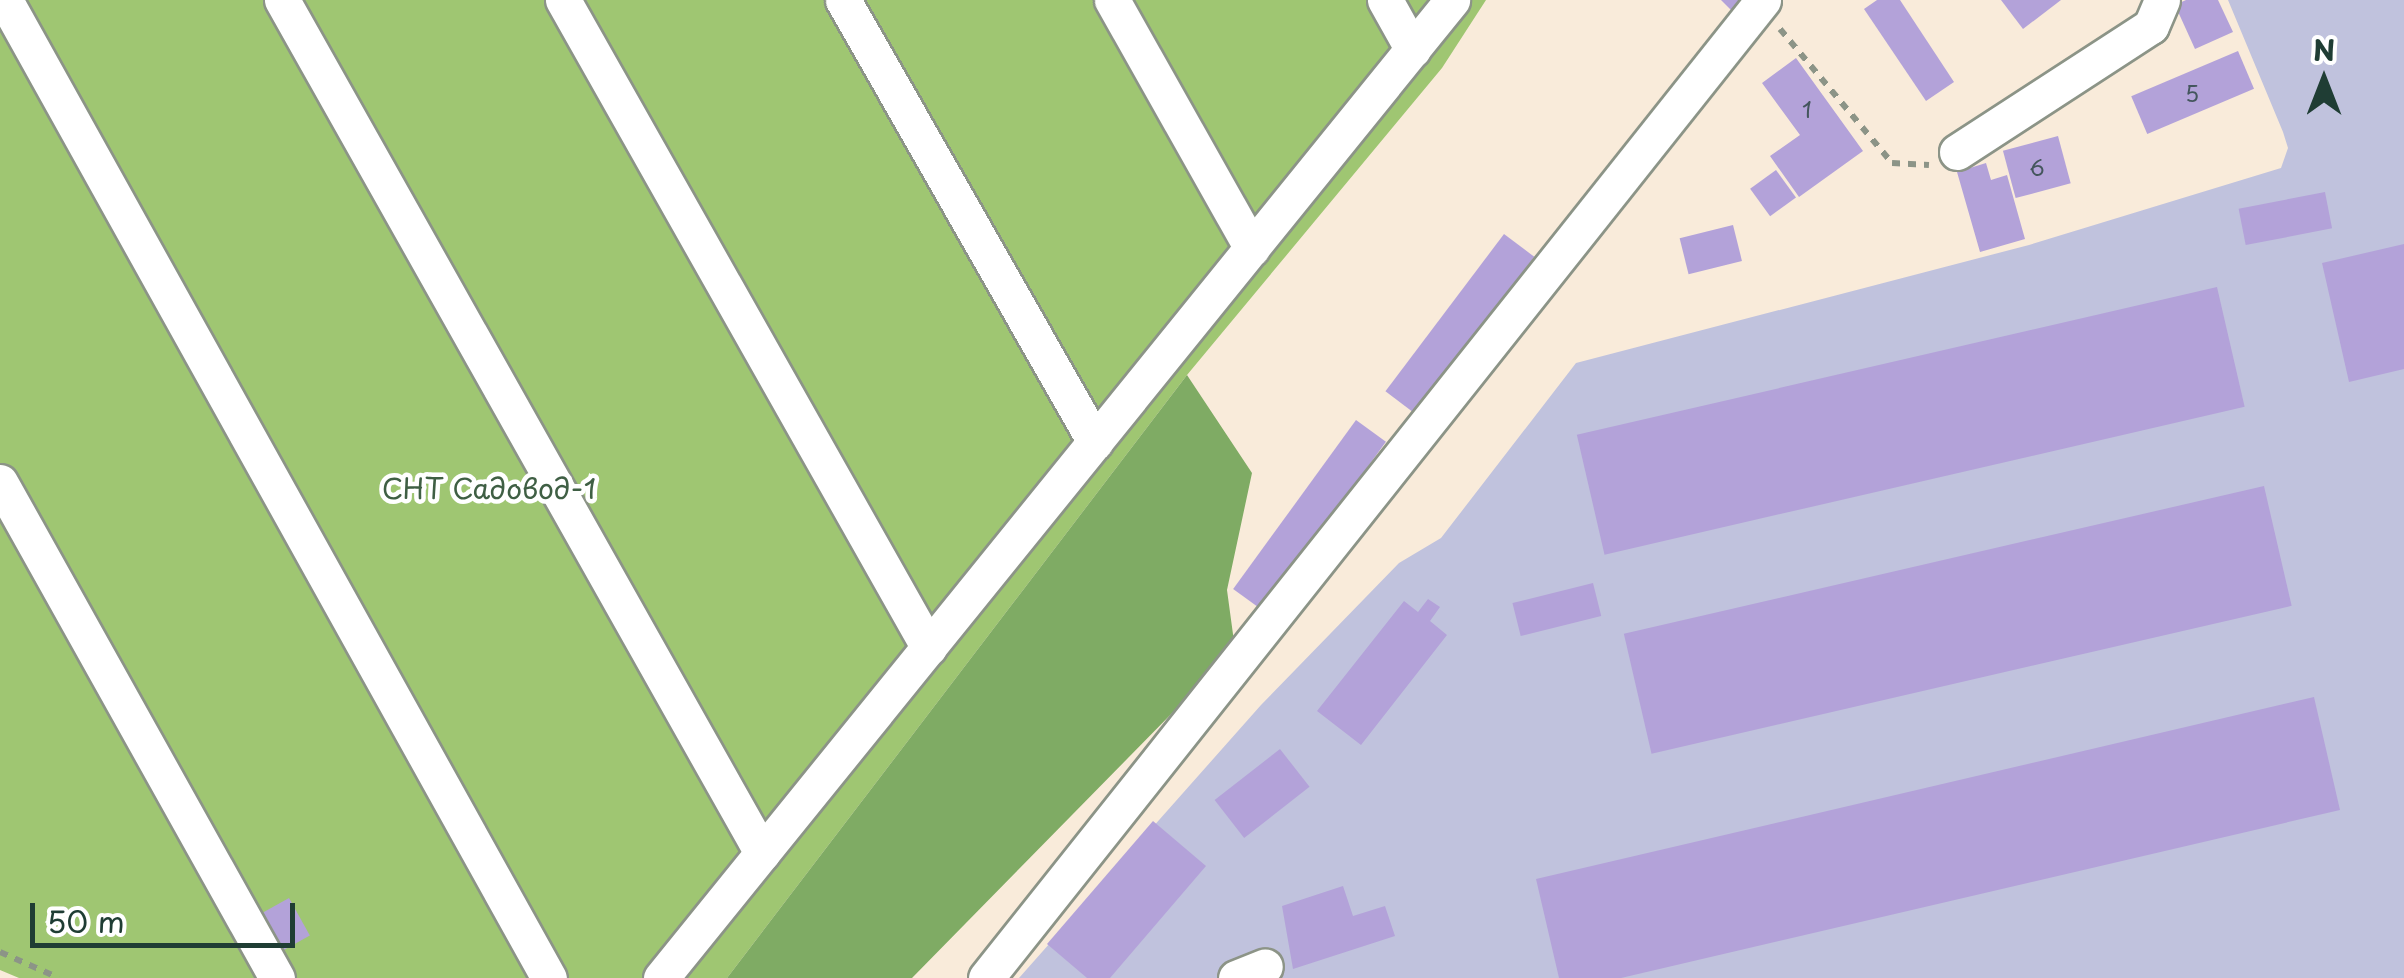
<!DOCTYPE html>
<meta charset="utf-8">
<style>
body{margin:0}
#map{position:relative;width:2404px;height:978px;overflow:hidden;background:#f9ebda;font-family:"Playpen Sans",sans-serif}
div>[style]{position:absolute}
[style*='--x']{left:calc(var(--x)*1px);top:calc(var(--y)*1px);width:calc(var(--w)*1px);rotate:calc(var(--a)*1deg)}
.industrial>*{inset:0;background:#c0c2dd}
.green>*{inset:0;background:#9fc672}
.forest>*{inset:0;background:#7fab64}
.building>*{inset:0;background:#b3a2d9;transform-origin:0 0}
.path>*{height:6px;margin-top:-3px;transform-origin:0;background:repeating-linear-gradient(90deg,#8c9487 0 8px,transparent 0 16px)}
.roads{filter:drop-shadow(2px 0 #8c9487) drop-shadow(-2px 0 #8c9487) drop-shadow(0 2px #8c9487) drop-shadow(0 -2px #8c9487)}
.minor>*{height:35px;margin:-17.5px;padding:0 17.5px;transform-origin:17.5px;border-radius:17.5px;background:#fff}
span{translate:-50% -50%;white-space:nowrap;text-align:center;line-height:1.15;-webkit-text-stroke:9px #fff;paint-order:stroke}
.number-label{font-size:22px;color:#44565d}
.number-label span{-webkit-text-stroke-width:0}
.park-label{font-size:28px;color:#3f5f44}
.north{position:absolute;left:2274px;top:30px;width:100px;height:100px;-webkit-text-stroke:8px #fff;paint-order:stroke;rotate:0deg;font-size:28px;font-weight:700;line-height:40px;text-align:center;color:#1f3d34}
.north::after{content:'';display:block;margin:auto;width:35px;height:45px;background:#1f3d34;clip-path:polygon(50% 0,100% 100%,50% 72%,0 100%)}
.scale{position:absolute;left:30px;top:903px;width:265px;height:45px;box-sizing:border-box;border:5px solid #1f3d34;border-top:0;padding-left:12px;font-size:30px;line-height:35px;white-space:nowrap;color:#1f3d34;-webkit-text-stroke:8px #fff;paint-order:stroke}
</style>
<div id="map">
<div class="industrial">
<div style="clip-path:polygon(2228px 0,2404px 0,2404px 978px,1019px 978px,1261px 705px,1399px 563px,1441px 538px,1576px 363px,2029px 245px,2281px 168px,2288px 148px,2283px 132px)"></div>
</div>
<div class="green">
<div style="clip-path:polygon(0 0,1486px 0,1442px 68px,1187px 375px,727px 978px,19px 978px,0 970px)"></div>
</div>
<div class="forest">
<div style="clip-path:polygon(1187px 375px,1252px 473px,1227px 590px,1235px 649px,912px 978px,727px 978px)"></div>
</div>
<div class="building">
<div style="clip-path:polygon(1721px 0,1749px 0,1735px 14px)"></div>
<div style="clip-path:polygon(1877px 0,1900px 0,1954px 82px,1926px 101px,1864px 9px)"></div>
<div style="clip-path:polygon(2001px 0,2061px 0,2023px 29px)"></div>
<div style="clip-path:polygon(2186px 0,2218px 0,2233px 32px,2195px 49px,2175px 5px)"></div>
<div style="left:2238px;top:51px;width:41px;height:116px;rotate:67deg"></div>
<div style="clip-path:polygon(1796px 58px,1863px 151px,1799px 197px,1770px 156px,1800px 135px,1762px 83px)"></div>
<div style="left:2058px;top:136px;width:49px;height:57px;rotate:75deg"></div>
<div style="clip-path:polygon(1986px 163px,1991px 180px,2007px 175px,2025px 239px,1980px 252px,1957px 172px)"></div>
<div style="left:1776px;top:170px;width:34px;height:32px;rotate:54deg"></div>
<div style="left:2325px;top:192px;width:37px;height:88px;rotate:79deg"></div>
<div style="left:1733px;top:225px;width:37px;height:55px;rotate:76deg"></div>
<div style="left:1504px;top:234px;width:38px;height:197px;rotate:37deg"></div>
<div style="clip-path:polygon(2404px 244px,2404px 369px,2349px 382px,2322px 263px)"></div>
<div style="left:2217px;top:287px;width:123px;height:657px;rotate:77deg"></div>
<div style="left:1356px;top:420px;width:37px;height:209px;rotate:36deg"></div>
<div style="left:2264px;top:486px;width:123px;height:657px;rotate:77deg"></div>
<div style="left:1593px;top:583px;width:34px;height:83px;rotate:76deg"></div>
<div style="clip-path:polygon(1428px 599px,1440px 607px,1430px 621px,1447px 635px,1361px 745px,1317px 711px,1404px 601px,1418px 612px)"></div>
<div style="clip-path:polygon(2314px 697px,2340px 810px,1621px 978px,1559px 978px,1536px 879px)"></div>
<div style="left:1280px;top:749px;width:48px;height:83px;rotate:52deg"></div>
<div style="clip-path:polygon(1153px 821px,1206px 866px,1110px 978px,1087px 978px,1047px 944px)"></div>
<div style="clip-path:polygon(1343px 886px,1353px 916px,1385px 906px,1395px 936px,1293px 969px,1282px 906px)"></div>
<div style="left:289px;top:898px;width:43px;height:40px;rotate:61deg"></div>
</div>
<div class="path">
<div style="--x:1780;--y:29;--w:175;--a:50.1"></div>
<div style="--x:1892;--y:163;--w:37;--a:3"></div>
<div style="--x:0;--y:952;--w:64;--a:23.8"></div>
</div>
<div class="roads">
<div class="minor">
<div style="--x:5;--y:0;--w:1119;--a:60.92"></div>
<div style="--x:282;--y:0;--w:979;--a:60.63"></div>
<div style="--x:563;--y:0;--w:744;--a:60.54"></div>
<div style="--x:843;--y:0;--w:509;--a:60.31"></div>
<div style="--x:1112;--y:0;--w:285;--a:60.6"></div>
<div style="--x:1385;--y:0;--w:57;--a:60.8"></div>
<div style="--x:1957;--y:152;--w:231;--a:-33"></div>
<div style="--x:2151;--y:26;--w:28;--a:-67"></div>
<div style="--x:0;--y:482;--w:568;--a:60.82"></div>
<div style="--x:661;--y:978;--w:1258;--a:-51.03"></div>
<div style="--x:986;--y:978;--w:1249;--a:-51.53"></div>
<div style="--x:1236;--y:978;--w:31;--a:-22"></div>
</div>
</div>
<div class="number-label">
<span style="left:2192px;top:93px">5</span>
<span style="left:1807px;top:109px">1</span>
<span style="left:2037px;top:167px">6</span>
</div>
<div class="park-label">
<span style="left:489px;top:488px">СНТ Садовод-1</span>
</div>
<div class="north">N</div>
<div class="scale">50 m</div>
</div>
